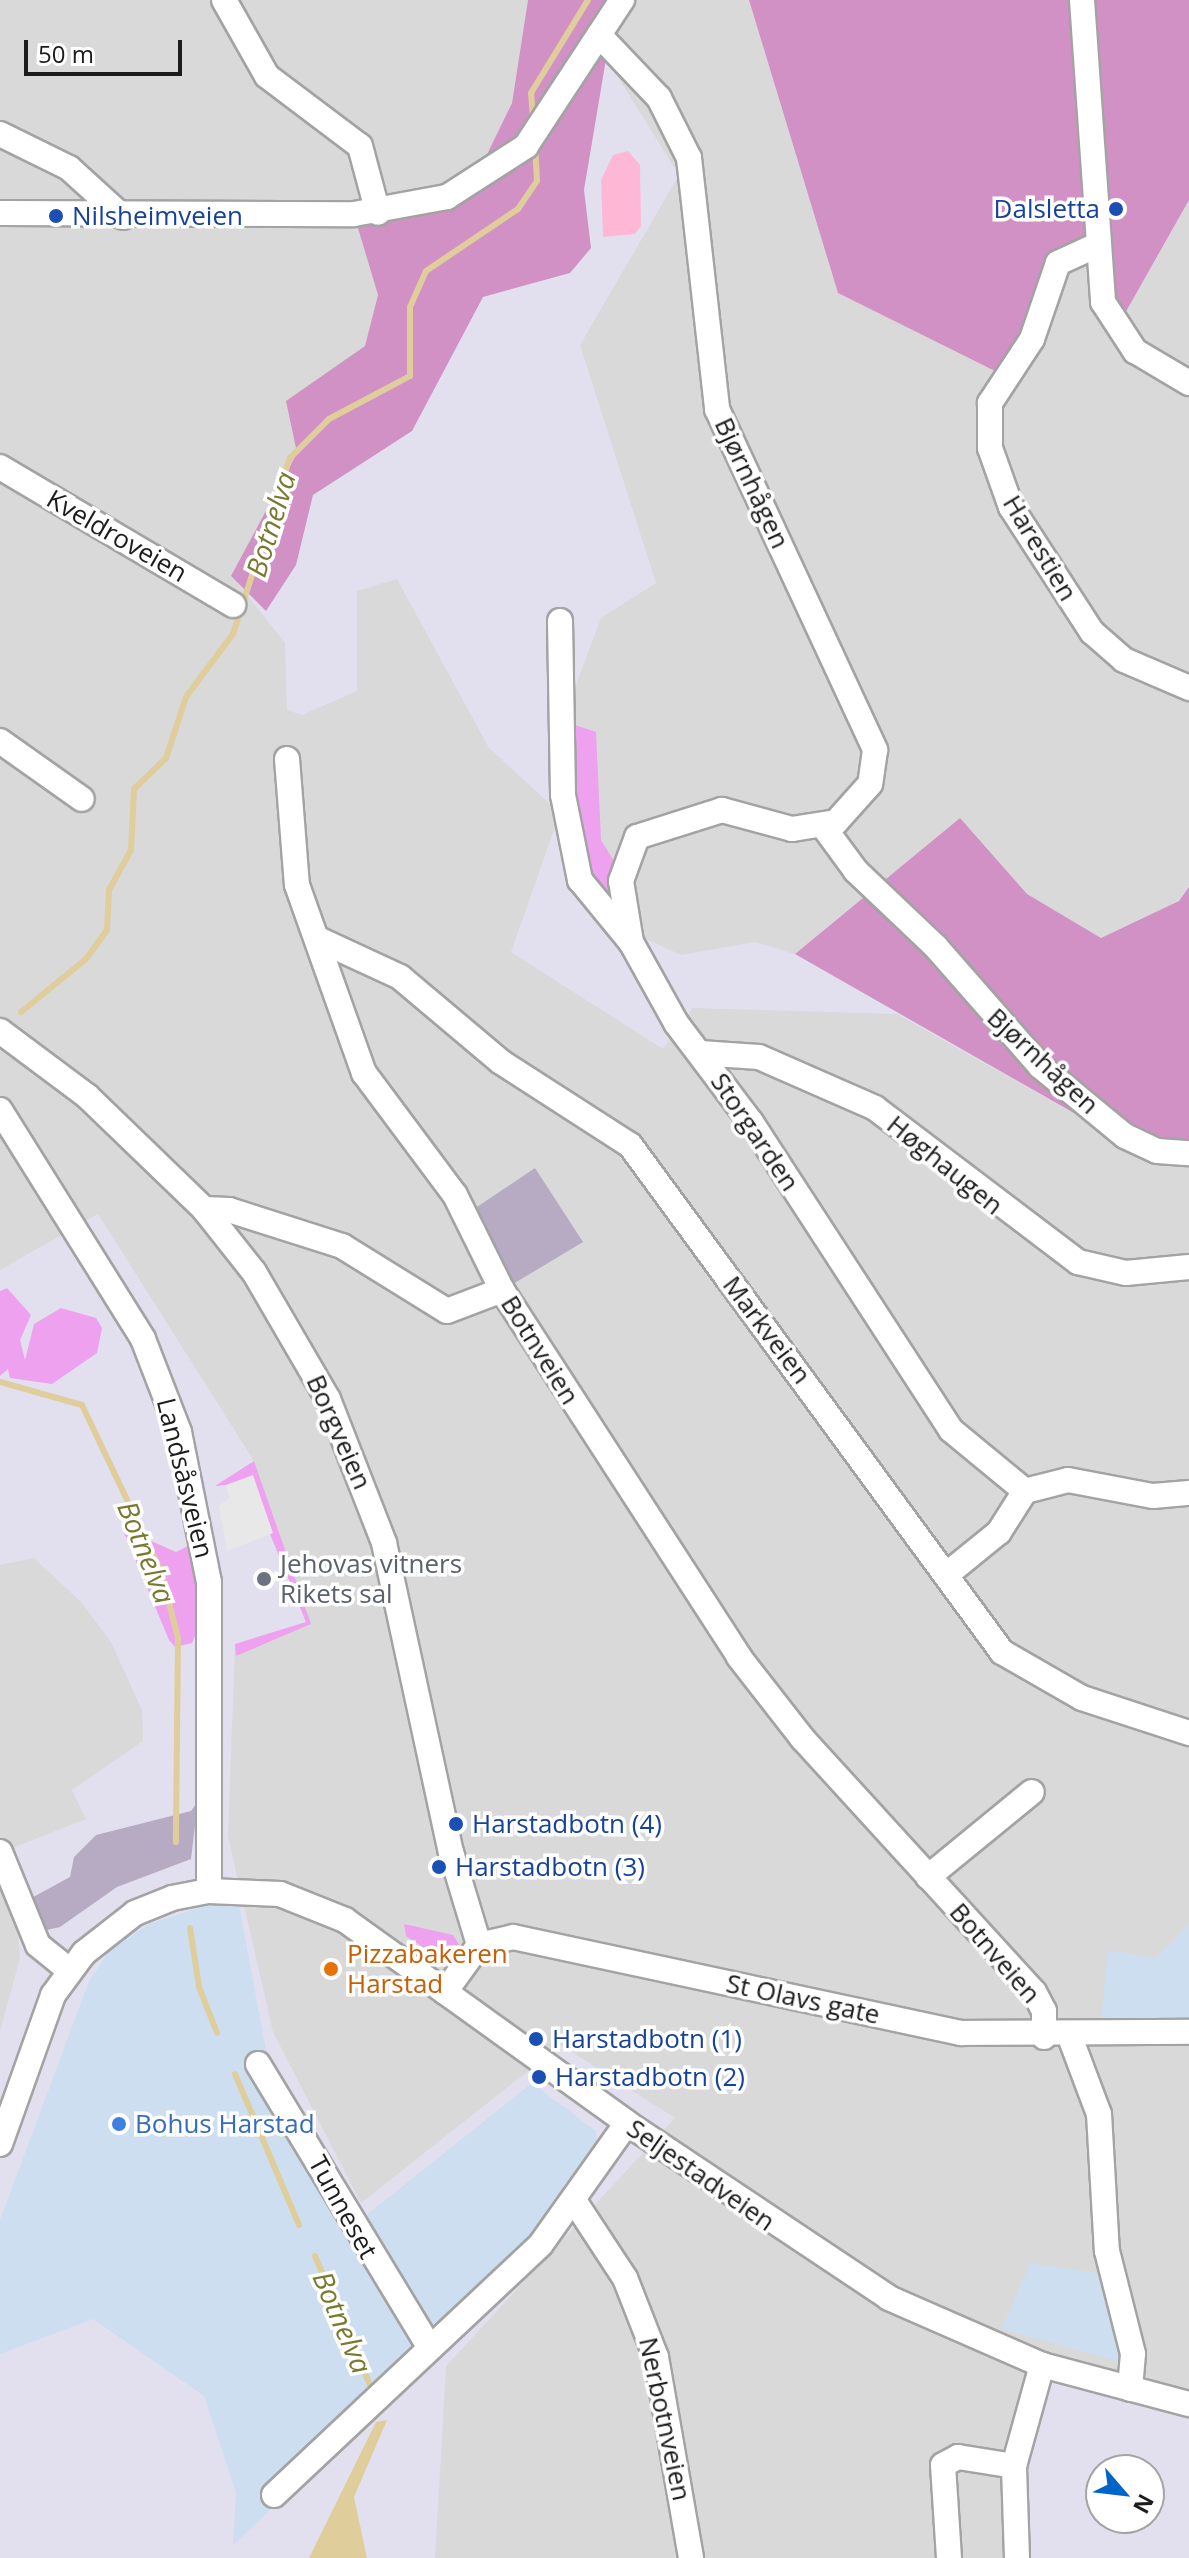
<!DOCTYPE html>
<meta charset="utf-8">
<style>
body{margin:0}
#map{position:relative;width:1189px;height:2558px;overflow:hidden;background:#e2e0ee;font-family:"Open Sans",sans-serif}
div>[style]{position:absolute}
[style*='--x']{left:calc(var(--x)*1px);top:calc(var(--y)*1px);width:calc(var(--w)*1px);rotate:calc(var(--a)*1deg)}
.residential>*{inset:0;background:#d9d9da}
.commercial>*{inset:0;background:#cddef1}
.construction>*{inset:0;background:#b7abc3}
.grass>*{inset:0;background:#eea1ee}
.forest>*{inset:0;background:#d191c5}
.park>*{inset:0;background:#feb8d6}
.parking>*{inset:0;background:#e8e8e8}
.water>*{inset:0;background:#e0cd9c}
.stream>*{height:6px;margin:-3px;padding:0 3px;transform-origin:3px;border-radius:3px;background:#e0cd9c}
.roads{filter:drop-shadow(2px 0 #a3a3a3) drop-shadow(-2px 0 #a3a3a3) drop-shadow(0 2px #a3a3a3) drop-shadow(0 -2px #a3a3a3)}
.minor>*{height:24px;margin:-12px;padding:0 12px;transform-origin:12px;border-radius:12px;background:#fff}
.dots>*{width:22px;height:22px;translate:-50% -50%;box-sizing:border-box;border:4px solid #fff;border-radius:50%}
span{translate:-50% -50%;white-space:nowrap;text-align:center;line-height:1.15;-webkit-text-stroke:7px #fff;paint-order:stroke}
.transit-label{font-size:26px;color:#164399}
.right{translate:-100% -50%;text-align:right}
.left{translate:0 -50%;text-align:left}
.street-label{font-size:26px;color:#1c1c1c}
.worship-label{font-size:26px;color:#5b616d}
.food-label{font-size:26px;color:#c56008}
.shop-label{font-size:26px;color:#366cbe}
.water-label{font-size:28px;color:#7a7930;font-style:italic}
.north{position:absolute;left:1085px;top:2454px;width:80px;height:80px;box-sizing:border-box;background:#fff;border:2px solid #a4a4a4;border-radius:50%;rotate:118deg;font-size:22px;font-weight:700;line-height:32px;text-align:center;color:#1c1c1c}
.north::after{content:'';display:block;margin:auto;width:28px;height:36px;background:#0065c8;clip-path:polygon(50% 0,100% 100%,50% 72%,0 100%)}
.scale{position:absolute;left:24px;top:40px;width:158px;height:36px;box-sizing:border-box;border:4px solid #1c1c1c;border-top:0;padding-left:10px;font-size:24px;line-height:28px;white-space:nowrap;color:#1c1c1c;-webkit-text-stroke:6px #fff;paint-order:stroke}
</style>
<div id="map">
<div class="residential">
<div style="clip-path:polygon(0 0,528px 0,512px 102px,477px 176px,356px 218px,378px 295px,365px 346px,287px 401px,297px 453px,232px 576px,285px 643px,287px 710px,302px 715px,357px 691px,357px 591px,397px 579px,489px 748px,560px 813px,511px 952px,663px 1049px,693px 1008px,897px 1014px,1165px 1165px,1189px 1167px,1189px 1924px,1157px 1958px,1141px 2023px,1189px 2019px,1189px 2401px,1046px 2367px,1016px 2461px,1017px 2558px,435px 2558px,446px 2366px,675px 2118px,561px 2045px,361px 2203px,273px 2032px,228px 1836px,235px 1644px,311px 1624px,254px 1461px,98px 1214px,0 1270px)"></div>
<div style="clip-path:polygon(629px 0,749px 0,838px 293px,1003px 375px,1099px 225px,1120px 323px,1189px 200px,1189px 887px,1179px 901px,1101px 938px,1027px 894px,960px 818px,795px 954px,755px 942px,681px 955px,611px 923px,564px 757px,573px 693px,601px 618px,656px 583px,580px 345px,679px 175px,601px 50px)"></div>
<div style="clip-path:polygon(34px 1558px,81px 1602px,111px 1642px,142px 1710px,143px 1741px,72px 1790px,86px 1819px,7px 1850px,0 1878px,0 1565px)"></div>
<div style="clip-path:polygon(0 1880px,17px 1921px,20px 1958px,0 2032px)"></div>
</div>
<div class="commercial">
<div style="clip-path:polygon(208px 1905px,239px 1905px,266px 2050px,359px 2221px,532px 2083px,596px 2131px,597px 2143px,555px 2214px,333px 2451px,233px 2545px,236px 2493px,204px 2396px,93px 2319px,0 2354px,0 2220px,89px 1981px,110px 1950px,149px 1924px)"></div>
<div style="clip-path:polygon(1189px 1924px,1189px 2019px,1101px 2020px,1108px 1950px,1157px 1958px)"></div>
<div style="clip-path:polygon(1030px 2263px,1104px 2274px,1128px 2350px,1118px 2361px,1002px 2329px)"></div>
</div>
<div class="construction">
<div style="clip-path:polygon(535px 1168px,583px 1242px,508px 1287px,471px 1211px)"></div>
<div style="clip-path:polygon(198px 1801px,191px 1859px,117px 1887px,60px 1927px,42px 1931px,26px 1901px,70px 1877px,74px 1857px,96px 1835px,191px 1811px)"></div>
</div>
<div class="grass">
<div style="clip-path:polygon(572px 724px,596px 732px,601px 840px,617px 866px,618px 919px,598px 903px,576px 843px)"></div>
<div style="clip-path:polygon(7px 1288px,31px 1315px,20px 1340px,25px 1360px,34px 1324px,61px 1308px,96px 1318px,102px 1328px,97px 1353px,52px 1384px,10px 1378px,8px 1369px,0 1376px,0 1291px)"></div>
<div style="clip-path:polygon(254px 1461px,311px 1624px,236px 1656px,235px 1644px,306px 1622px,270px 1534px,226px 1485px,215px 1486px)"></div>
<div style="clip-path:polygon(122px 1528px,176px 1552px,194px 1543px,199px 1627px,192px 1643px,175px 1647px,169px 1640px)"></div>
<div style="clip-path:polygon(404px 1924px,453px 1935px,460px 1946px,451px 1956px,435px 1955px,406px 1936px)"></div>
</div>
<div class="forest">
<div style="clip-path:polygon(528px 0,629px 0,601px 50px,606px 59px,584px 190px,591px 248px,570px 273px,483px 297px,412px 431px,313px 495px,296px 565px,266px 611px,231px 576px,297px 453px,286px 401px,365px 346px,378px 295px,355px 218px,477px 175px,512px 103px)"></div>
<div style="clip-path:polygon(749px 0,1189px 0,1189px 200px,1119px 324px,1098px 226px,1003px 375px,838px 293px)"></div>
<div style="clip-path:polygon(960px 818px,1027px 894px,1101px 938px,1179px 901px,1189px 887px,1189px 1167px,1165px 1165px,795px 954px)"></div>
</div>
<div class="park">
<div style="clip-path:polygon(628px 151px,640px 165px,641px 226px,635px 234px,603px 237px,601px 180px,613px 155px)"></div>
</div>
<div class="parking">
<div style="clip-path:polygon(253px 1475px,273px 1533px,227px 1551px,219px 1506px,229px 1498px,226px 1485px)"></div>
</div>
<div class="water">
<div style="clip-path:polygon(387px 2420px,354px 2497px,367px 2558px,309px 2558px,376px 2422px)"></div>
</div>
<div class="stream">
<div style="--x:533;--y:120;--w:27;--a:-94"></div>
<div style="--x:531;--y:93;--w:109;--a:-58.5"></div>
<div style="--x:21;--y:1012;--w:84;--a:-39.2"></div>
<div style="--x:86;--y:959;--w:36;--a:-54"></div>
<div style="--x:107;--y:930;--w:40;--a:-87.1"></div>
<div style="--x:109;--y:890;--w:46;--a:-61.2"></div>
<div style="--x:131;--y:850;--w:61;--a:-87.2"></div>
<div style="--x:134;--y:789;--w:45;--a:-44.1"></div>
<div style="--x:166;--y:758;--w:64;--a:-71.8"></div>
<div style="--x:186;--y:697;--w:79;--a:-53.3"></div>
<div style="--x:233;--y:634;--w:185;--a:-72.1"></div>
<div style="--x:290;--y:458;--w:55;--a:-45"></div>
<div style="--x:329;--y:419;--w:92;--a:-28"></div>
<div style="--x:410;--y:376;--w:69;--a:-90"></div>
<div style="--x:410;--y:307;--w:39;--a:-66"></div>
<div style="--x:426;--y:271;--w:111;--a:-34"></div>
<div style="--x:518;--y:209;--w:34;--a:-56"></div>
<div style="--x:537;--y:181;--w:34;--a:-93"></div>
<div style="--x:0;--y:1382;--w:85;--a:15.7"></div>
<div style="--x:82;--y:1405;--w:184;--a:64.6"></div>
<div style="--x:161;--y:1571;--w:69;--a:75.8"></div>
<div style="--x:178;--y:1638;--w:204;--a:90.6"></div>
<div style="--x:190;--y:1928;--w:60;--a:81.3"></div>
<div style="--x:199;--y:1987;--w:49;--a:68.6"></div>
<div style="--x:235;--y:2074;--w:164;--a:67"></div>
<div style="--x:315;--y:2256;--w:142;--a:66.9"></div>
</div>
<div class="roads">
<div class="minor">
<div style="--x:224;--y:0;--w:87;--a:60.5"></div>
<div style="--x:267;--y:76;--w:116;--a:37"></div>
<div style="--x:360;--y:146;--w:69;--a:75"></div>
<div style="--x:1082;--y:0;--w:303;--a:86"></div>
<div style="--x:1103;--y:302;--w:59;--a:56.9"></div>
<div style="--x:1135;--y:351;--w:63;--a:30.7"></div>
<div style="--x:599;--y:35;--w:87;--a:46.4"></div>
<div style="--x:659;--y:98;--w:67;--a:63.4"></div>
<div style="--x:689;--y:158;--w:253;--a:83.6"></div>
<div style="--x:717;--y:409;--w:376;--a:65.1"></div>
<div style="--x:875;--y:750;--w:34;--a:98"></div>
<div style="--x:870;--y:784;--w:51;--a:131.8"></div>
<div style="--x:836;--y:822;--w:45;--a:171"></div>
<div style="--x:792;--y:829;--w:73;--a:-164.8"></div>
<div style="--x:722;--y:810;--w:89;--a:162.4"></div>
<div style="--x:637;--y:837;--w:47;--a:110"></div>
<div style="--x:621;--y:881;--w:62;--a:80.7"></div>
<div style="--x:0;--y:134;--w:77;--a:26.2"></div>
<div style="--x:69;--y:168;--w:73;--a:42.2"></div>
<div style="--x:0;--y:213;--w:354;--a:0.2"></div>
<div style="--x:354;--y:214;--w:95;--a:-10.4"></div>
<div style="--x:447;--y:197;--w:94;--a:-32.8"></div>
<div style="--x:526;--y:146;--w:175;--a:-56.7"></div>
<div style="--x:1095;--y:246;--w:41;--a:155.3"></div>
<div style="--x:1058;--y:263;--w:80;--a:108.9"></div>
<div style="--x:1032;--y:339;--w:77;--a:123.3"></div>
<div style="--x:990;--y:403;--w:45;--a:90"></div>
<div style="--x:990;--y:448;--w:63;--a:70.4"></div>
<div style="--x:1011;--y:507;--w:149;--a:57.1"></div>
<div style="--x:1092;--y:632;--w:43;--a:41.2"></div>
<div style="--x:1124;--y:660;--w:71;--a:23.3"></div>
<div style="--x:0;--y:467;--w:271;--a:30.6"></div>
<div style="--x:560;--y:621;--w:174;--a:89"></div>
<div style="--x:563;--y:795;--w:87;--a:78.7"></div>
<div style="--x:580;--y:880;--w:80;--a:50.6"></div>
<div style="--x:631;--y:942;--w:93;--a:60.9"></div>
<div style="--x:676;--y:1023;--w:124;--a:52.9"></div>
<div style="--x:751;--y:1122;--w:367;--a:57"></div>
<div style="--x:951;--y:1430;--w:96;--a:39.5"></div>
<div style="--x:1025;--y:1491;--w:49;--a:122.4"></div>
<div style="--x:999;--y:1532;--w:68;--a:140.9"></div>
<div style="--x:0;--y:741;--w:100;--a:35.3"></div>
<div style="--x:287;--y:759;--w:126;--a:85.5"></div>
<div style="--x:297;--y:885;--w:200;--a:70.4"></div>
<div style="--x:364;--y:1073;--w:152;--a:53.3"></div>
<div style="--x:455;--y:1195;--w:106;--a:63.7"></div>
<div style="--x:502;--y:1290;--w:437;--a:57.1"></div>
<div style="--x:739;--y:1657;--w:103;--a:52.1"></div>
<div style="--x:802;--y:1738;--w:344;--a:47.6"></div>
<div style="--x:1034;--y:1992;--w:21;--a:62"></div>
<div style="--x:1044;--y:2011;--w:26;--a:90"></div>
<div style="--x:823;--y:826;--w:56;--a:53.7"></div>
<div style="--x:856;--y:871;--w:110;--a:43.5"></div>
<div style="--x:936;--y:947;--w:158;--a:48.8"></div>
<div style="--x:1040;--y:1066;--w:110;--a:39.5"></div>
<div style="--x:1125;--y:1136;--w:35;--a:25"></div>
<div style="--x:1157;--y:1151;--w:32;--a:4"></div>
<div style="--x:320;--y:940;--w:88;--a:24.8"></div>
<div style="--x:400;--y:977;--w:132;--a:40.1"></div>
<div style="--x:501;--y:1062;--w:153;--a:32.8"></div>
<div style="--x:630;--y:1145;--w:629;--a:53.73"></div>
<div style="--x:1002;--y:1652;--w:92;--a:29.9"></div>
<div style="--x:1082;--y:1698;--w:113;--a:18.1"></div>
<div style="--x:0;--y:1031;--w:109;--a:36.8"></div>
<div style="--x:87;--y:1096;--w:163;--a:44"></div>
<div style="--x:204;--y:1209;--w:80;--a:51.6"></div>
<div style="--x:254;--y:1272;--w:147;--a:59.8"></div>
<div style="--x:328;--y:1399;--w:155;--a:68.7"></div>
<div style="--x:384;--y:1543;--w:316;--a:77.8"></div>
<div style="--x:451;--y:1852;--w:97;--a:73.2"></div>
<div style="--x:700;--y:1053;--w:59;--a:3.9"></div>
<div style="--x:759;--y:1057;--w:127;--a:23.7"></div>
<div style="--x:875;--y:1108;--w:255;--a:37.2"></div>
<div style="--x:1078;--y:1262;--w:49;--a:12.9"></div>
<div style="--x:1126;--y:1273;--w:63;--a:-5.4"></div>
<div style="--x:0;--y:1110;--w:270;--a:58"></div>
<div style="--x:143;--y:1339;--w:100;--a:68.8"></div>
<div style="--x:179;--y:1432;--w:153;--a:78.7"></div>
<div style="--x:209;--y:1582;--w:309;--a:90"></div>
<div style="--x:204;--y:1209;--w:25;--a:2"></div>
<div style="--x:229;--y:1210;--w:119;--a:17.7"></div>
<div style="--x:342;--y:1246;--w:123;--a:31.8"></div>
<div style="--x:447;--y:1311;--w:59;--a:-20.9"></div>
<div style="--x:1025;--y:1491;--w:44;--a:-14.3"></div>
<div style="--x:1068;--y:1480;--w:86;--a:10.7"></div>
<div style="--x:1153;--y:1496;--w:36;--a:-5"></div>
<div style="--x:0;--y:1852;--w:100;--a:67.8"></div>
<div style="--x:38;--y:1945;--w:40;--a:39"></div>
<div style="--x:928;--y:1877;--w:134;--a:-39.3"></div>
<div style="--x:445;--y:1992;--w:58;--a:-54.1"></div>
<div style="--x:479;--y:1945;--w:35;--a:-13"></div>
<div style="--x:513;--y:1937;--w:458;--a:12.1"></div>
<div style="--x:961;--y:2033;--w:228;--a:-0.3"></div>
<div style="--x:1070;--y:2037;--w:82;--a:69.4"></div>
<div style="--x:1099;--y:2114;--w:137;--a:86.7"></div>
<div style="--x:1107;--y:2251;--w:106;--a:75.8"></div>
<div style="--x:1133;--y:2354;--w:35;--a:95"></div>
<div style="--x:258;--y:2064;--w:332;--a:58.8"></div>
<div style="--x:0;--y:2144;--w:158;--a:-70.4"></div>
<div style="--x:53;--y:1995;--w:52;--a:-53.6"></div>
<div style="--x:84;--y:1953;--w:65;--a:-38.1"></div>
<div style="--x:135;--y:1913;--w:40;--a:-22"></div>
<div style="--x:172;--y:1898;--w:38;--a:-11"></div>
<div style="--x:209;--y:1891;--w:71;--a:2.4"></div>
<div style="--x:280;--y:1894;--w:70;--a:21.8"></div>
<div style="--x:345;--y:1920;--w:347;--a:35.7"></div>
<div style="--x:627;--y:2123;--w:315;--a:33.7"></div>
<div style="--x:889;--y:2298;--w:167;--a:23.6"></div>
<div style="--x:1042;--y:2365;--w:152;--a:14.9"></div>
<div style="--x:575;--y:2202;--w:91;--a:56.7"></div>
<div style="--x:625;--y:2278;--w:85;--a:68.6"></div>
<div style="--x:656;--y:2357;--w:204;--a:80.1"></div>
<div style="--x:274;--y:2495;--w:366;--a:-43.2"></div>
<div style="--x:541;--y:2244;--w:148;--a:-54.6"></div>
<div style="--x:949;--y:2558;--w:93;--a:-93.7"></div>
<div style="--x:943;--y:2465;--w:17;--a:-28"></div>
<div style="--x:958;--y:2457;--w:57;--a:9.1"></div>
<div style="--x:1017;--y:2558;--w:92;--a:-91.9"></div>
<div style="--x:1014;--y:2466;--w:105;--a:-74.5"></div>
</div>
</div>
<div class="dots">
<div style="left:1116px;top:209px;background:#1a4fb4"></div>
<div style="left:56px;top:216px;background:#1a4fb4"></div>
<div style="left:264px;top:1579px;background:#6b7280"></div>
<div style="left:456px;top:1824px;background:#1a4fb4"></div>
<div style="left:439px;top:1867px;background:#1a4fb4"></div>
<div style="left:331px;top:1969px;background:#e8710a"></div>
<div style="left:536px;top:2039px;background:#1a4fb4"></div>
<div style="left:539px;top:2077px;background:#1a4fb4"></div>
<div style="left:119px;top:2124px;background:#3f7fe0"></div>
</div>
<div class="transit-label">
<span class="right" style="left:1100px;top:209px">Dalsletta</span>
<span class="left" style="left:72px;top:216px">Nilsheimveien</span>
<span class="left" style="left:472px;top:1824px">Harstadbotn (4)</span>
<span class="left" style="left:455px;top:1867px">Harstadbotn (3)</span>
<span class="left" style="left:552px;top:2039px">Harstadbotn (1)</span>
<span class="left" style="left:555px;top:2077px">Harstadbotn (2)</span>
</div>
<div class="street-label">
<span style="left:752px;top:483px;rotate:65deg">Bjørnhågen</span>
<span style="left:117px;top:536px;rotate:30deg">Kveldroveien</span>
<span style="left:1040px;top:548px;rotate:59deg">Harestien</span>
<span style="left:1043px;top:1061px;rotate:43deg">Bjørnhågen</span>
<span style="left:755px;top:1132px;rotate:56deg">Storgarden</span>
<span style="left:945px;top:1165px;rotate:39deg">Høghaugen</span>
<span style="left:767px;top:1330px;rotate:53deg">Markveien</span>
<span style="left:540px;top:1350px;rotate:58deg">Botnveien</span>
<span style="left:339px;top:1432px;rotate:66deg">Borgveien</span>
<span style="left:185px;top:1478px;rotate:76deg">Landsåsveien</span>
<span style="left:995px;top:1953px;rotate:49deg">Botnveien</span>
<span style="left:803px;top:1999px;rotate:12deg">St Olavs gate</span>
<span style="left:701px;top:2175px;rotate:35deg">Seljestadveien</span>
<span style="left:343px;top:2207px;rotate:61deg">Tunneset</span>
<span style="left:665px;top:2419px;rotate:78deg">Nerbotnveien</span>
</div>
<div class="worship-label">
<span class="left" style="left:280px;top:1579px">Jehovas vitners<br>Rikets sal</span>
</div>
<div class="food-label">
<span class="left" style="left:347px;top:1969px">Pizzabakeren<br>Harstad</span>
</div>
<div class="shop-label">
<span class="left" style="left:135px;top:2124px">Bohus Harstad</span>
</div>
<div class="water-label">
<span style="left:270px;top:524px;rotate:-73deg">Botnelva</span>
<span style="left:147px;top:1552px;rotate:68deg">Botnelva</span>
<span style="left:343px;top:2322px;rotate:67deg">Botnelva</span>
</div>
<div class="north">N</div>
<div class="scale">50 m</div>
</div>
